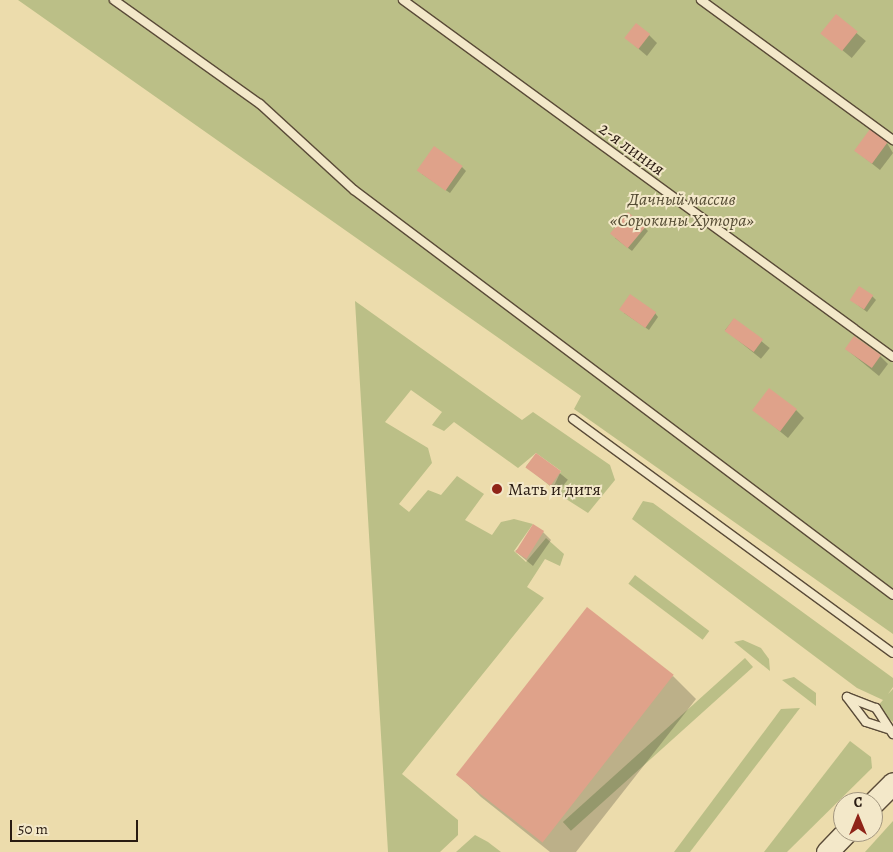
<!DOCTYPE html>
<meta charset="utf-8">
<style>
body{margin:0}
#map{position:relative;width:893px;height:852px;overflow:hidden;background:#ecdcac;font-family:Alegreya,serif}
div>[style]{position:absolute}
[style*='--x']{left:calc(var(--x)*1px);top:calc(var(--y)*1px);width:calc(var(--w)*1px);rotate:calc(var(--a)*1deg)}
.green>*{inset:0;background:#bbbf87;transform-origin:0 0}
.shadow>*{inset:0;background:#0003;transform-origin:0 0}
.building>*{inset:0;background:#dfa28a;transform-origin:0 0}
.roads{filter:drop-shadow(1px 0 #5a4b38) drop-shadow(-1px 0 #5a4b38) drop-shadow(0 1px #5a4b38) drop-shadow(0 -1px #5a4b38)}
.lane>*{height:8px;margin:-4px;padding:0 4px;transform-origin:4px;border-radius:4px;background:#f3e8c9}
.secondary>*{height:21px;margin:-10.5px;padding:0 10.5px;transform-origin:10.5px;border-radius:10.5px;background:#f3e8c9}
.dots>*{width:14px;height:14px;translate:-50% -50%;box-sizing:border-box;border:2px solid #f3e8c9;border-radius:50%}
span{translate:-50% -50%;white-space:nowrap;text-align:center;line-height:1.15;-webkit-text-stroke:4px #f3e8c9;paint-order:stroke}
.street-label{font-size:18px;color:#291b11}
.park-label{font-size:18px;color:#554c34;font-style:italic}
.poi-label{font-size:18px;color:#291b11}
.left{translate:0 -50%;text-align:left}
.north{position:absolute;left:833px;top:792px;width:50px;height:50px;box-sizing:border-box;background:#f3e8c9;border:1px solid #a2967f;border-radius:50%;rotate:0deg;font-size:14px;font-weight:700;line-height:20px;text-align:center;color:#291b11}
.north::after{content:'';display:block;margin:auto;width:18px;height:22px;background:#8f2418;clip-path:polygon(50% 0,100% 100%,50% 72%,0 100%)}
.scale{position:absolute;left:10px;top:820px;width:128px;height:22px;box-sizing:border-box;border:2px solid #291b11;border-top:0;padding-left:6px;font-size:15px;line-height:18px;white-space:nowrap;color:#291b11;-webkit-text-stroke:4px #f3e8c9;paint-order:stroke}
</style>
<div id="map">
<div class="green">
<div style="clip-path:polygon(18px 0,893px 0,893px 634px,574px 409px,581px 396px)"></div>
<div style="clip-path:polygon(355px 301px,522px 420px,533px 412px,610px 465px,615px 480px,588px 513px,552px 490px,561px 471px,536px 453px,518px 468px,454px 422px,444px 431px,432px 425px,442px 412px,411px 390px,385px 422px,428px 448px,432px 463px,399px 504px,409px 512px,428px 490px,441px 495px,457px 476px,484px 494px,465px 520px,492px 535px,501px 522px,514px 519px,533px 524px,514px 551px,526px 562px,546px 538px,564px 554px,560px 566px,545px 559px,527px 587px,544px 598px,402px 774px,458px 820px,458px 835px,440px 852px,388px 852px)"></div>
<div style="clip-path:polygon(643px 501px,653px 503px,893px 678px,893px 687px,888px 694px,893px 689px,893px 722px,876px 708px,883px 700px,857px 688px,632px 519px)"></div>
<div style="left:635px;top:575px;width:93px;height:11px;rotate:37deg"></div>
<div style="clip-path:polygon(743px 640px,761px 648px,769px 659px,770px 671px,734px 642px)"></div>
<div style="left:745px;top:658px;width:12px;height:245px;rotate:48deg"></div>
<div style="clip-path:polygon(794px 677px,816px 693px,816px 706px,782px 680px)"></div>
<div style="clip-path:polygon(800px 708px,690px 852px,674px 852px,781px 709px)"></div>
<div style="clip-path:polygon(850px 741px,871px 757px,872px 768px,787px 852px,764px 852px)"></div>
<div style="clip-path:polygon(893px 821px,893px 852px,865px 852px)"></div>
<div style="clip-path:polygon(475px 835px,488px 842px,501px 852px,456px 852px)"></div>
</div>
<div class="shadow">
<div style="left:836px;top:16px;width:39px;height:22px;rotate:40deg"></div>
<div style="clip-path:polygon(649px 35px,657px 43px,647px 56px,626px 38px)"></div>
<div style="clip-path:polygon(887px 143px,893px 153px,880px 170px,856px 151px)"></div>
<div style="clip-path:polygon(462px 167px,466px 171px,450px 193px,422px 174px)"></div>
<div style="clip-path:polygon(645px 228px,648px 231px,632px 251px,615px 238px)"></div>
<div style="clip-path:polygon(872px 296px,876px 300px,867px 312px,855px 303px)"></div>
<div style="clip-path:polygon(624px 313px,655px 313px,658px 317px,649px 330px)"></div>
<div style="left:734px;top:319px;width:46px;height:14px;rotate:39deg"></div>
<div style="clip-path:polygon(846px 349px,880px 356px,888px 364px,879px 376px)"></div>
<div style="clip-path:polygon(754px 410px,796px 410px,804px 418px,788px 438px)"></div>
<div style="left:536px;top:454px;width:41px;height:16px;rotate:39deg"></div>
<div style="clip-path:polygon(543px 532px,551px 540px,533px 566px,515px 551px)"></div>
<div style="clip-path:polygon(673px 676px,696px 699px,576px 852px,550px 852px,481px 797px,457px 774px)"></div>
</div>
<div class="building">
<div style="left:836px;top:14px;width:28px;height:25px;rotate:39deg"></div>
<div style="left:636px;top:23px;width:18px;height:19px;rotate:38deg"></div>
<div style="left:870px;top:129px;width:22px;height:27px;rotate:36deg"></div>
<div style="left:434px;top:146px;width:35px;height:30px;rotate:35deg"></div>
<div style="left:628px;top:212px;width:23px;height:28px;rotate:40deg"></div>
<div style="left:859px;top:286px;width:17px;height:17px;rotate:33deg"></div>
<div style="left:630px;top:294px;width:32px;height:19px;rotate:35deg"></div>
<div style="left:734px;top:318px;width:36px;height:16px;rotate:36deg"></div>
<div style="left:854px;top:336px;width:33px;height:16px;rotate:35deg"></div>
<div style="left:769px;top:388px;width:35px;height:28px;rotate:37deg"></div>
<div style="left:536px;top:453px;width:31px;height:18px;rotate:36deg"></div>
<div style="left:533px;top:524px;width:13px;height:33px;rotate:32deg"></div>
<div style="left:587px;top:607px;width:110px;height:213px;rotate:38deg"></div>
</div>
<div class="roads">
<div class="lane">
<div style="--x:114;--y:0;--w:179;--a:35.5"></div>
<div style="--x:260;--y:104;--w:127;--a:42.5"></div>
<div style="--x:354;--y:190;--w:674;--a:36.92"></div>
<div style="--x:403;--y:0;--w:606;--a:36.08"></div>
<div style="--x:701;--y:0;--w:238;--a:36.1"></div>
<div style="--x:573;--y:419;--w:396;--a:36.2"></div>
<div style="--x:847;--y:697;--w:31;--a:21"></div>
<div style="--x:876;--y:708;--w:31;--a:57"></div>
<div style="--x:847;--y:697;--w:31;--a:53"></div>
<div style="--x:866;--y:722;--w:22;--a:18"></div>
</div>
<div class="secondary">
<div style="--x:873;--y:803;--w:28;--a:-45"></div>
<div style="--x:827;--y:852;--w:28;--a:-46"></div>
</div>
</div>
<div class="dots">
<div style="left:497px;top:489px;background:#8f2418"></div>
</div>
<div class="street-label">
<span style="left:632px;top:149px;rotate:36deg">2-я линия</span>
</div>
<div class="park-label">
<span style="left:682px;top:210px">Дачный массив<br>«Сорокины Хутора»</span>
</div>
<div class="poi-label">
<span class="left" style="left:508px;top:489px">Мать и дитя</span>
</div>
<div class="north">С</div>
<div class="scale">50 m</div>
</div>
